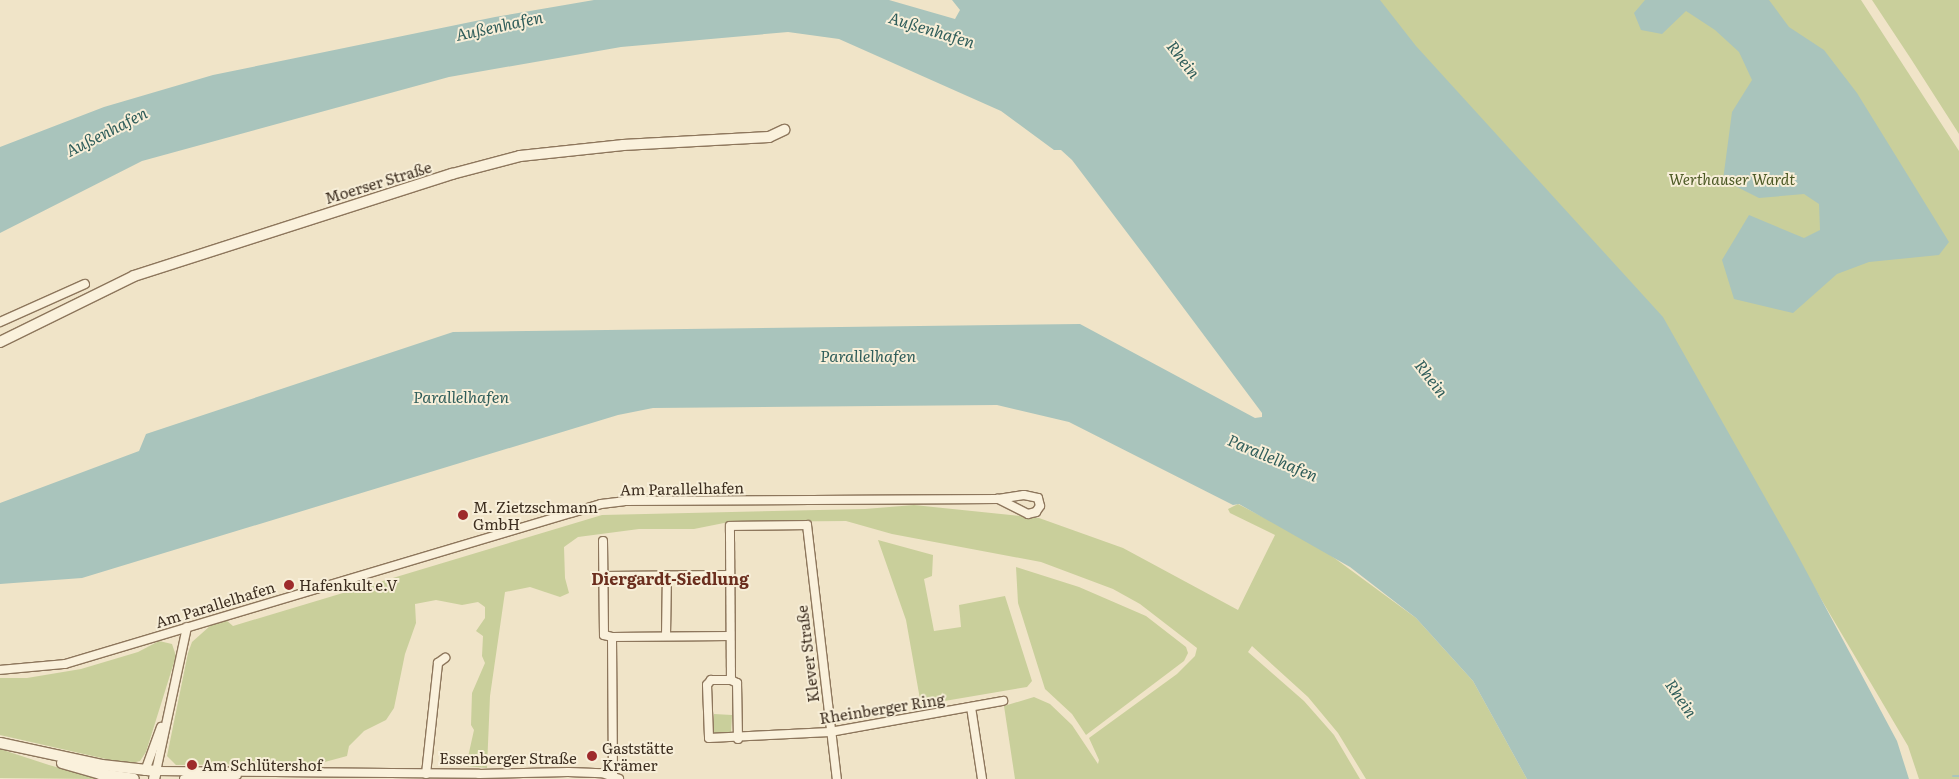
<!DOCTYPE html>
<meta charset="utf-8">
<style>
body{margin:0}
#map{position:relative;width:1959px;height:779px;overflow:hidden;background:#f0e4c8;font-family:Literata,serif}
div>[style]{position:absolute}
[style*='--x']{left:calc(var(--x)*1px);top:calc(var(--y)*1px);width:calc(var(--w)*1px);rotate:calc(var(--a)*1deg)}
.green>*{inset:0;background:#c9cf9b;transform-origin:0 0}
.water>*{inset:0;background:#a9c4bc}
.stream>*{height:2px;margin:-1px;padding:0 1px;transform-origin:1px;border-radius:1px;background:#a9c4bc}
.roads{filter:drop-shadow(1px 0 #8d765c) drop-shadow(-1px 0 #8d765c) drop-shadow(0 1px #8d765c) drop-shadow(0 -1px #8d765c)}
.minor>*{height:8px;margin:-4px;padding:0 4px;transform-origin:4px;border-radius:4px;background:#faf1dc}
.tertiary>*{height:10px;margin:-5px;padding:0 5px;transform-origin:5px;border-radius:5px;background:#faf1dc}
.dots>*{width:14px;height:14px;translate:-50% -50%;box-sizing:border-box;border:2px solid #f7eed8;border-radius:50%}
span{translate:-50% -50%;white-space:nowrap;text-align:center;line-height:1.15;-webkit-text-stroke:4px #f7eed8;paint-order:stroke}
.park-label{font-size:15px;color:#4d5a26;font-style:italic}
.street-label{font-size:15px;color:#3d2e20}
.poi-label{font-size:15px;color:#3d2e20}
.left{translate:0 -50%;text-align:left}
.water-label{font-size:16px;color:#2f5d5a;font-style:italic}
.neighbourhood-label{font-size:16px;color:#6b2e1e;font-weight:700}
</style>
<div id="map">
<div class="green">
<div style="clip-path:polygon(1370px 0,1861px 0,1959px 151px,1959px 779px,1919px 779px,1908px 746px,1782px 533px)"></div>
<div style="clip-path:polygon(1872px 0,1959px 0,1959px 134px,1911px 59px)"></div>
<div style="clip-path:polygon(1238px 504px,1318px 546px,1416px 618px,1473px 681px,1527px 779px,1366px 779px,1338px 733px,1308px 697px,1252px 646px,1248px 652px,1304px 701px,1334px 735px,1360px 779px,1015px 779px,1004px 706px,1034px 697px,1050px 704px,1072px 725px,1098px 764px,1099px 760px,1089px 738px,1177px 674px,1195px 656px,1197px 648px,1140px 604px,1113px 589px,1041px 562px,892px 534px,846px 521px,729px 522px,694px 529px,639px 529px,578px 537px,564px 547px,565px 578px,569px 593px,560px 597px,530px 587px,505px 592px,490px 696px,487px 768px,466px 766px,474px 730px,471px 725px,472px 693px,485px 663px,482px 656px,483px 636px,476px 631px,485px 618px,485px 607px,478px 602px,462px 605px,436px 600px,415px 604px,416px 623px,405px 654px,394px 708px,386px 720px,364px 731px,349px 746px,347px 756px,321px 763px,176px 765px,167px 756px,188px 653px,192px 642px,210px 626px,226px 620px,233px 626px,602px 515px,865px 509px,914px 505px,1039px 518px,1123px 548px,1238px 610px,1275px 535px,1230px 513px,1228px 509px)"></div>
<div style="clip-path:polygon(878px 540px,933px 555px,932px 576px,924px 579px,934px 631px,961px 627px,959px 605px,1005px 596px,1032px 681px,1027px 687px,921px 705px,906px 620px)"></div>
<div style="clip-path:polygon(1016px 567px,1079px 587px,1146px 616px,1186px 647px,1188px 653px,1184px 661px,1086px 735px,1072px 714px,1045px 689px,1018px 603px)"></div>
<div style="clip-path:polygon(159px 641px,172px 644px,176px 656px,146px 752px,140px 761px,128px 764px,0 735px,0 678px,27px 678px,81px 669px,138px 652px)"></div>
<div style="left:714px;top:714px;width:18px;height:19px;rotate:3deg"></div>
<div style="clip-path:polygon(0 749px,49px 765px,99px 779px,0 778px)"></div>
</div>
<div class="water">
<div style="clip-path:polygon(594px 0,889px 0,955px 19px,960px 10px,952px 0,1380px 0,1416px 46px,1663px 317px,1796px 552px,1897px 741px,1909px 779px,1527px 779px,1473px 681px,1416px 618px,1350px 567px,1239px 504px,1233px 505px,1069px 422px,997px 405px,653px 408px,618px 415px,82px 578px,0 584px,0 503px,139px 451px,146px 434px,453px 332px,1080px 324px,1255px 418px,1262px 417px,1262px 413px,1147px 259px,1072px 160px,1061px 150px,1054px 150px,1001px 111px,839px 39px,788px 32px,621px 47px,449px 77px,142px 161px,0 233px,0 147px,104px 107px,213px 75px,495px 17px)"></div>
<div style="clip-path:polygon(1645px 0,1769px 0,1789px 27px,1824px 50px,1857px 93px,1949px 242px,1939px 255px,1869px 262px,1837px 274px,1793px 313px,1734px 299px,1722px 260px,1749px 215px,1804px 238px,1820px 230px,1819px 204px,1804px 194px,1759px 198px,1723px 180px,1732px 112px,1752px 80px,1739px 52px,1715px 30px,1686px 11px,1662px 34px,1641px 30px,1634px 13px)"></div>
</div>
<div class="stream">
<div style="--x:1953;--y:776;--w:6;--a:0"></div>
</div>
<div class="roads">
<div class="minor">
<div style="--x:0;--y:322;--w:93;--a:-24.1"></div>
<div style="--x:603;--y:541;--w:94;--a:89.4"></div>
<div style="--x:604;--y:635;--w:8;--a:14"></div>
<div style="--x:612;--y:637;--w:139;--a:89.6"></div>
<div style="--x:604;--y:576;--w:126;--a:-0.5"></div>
<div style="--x:187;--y:627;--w:147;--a:102.1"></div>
<div style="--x:156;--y:771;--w:323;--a:0.5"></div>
<div style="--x:479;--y:774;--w:89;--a:-1.3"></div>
<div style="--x:568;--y:772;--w:34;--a:2"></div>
<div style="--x:602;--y:773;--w:18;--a:19"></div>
<div style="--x:666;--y:636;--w:61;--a:-89.1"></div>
<div style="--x:612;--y:637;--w:118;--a:-0.5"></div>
<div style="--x:0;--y:670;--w:65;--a:-5.3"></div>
<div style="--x:65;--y:664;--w:559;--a:-16.62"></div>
<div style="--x:601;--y:504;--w:23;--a:-7"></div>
<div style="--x:624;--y:501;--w:374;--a:-0.3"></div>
<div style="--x:998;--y:499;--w:26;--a:-9"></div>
<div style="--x:1024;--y:495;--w:14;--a:12"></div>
<div style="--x:1038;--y:498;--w:8;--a:76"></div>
<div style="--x:1040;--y:506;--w:7;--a:124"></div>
<div style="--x:1036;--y:512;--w:8;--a:166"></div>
<div style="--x:1028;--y:514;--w:34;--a:-153"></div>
<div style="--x:731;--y:680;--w:20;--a:180"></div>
<div style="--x:711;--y:680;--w:6;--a:129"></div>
<div style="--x:707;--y:685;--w:53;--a:87.8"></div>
<div style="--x:709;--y:738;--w:121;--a:-2.8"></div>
<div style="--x:830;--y:732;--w:176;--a:-10.2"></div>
<div style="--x:971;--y:707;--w:73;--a:81.3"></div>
<div style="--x:738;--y:739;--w:56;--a:-91"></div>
<div style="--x:737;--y:683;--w:7;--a:-153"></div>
<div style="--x:731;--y:680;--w:154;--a:-90.4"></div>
<div style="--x:730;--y:526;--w:77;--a:-0.7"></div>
<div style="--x:807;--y:525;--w:256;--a:83.3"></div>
<div style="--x:145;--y:771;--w:47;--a:-70"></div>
<div style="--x:426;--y:774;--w:112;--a:-83.8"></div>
<div style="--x:438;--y:663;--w:9;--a:-36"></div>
<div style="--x:184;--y:779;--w:53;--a:-4.3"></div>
</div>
<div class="tertiary">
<div style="--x:0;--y:342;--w:149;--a:-26.2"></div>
<div style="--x:134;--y:276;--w:334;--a:-17.8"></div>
<div style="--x:452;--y:174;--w:70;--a:-14.8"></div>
<div style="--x:520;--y:156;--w:104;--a:-6.1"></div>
<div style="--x:623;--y:145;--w:146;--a:-3.1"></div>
<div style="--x:769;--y:137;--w:17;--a:-25"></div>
<div style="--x:0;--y:743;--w:104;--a:12.2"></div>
<div style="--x:102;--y:765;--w:54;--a:6.3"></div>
<div style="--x:156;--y:771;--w:8;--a:104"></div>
<div style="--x:62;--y:763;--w:40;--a:16"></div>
<div style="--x:100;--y:774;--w:34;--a:8"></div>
</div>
</div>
<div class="dots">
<div style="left:463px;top:515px;background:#9e2a2b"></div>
<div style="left:289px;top:585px;background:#9e2a2b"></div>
<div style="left:592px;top:756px;background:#9e2a2b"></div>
<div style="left:192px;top:765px;background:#9e2a2b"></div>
</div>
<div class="park-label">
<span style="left:1732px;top:179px">Werthauser Wardt</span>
</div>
<div class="street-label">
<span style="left:378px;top:182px;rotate:-17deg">Moerser Straße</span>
<span style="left:682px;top:488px;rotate:-1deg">Am Parallelhafen</span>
<span style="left:215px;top:604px;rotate:-17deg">Am Parallelhafen</span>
<span style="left:807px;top:654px;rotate:-97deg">Klever Straße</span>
<span style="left:882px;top:708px;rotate:-9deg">Rheinberger Ring</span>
<span style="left:508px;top:758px">Essenberger Straße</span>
</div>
<div class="poi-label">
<span class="left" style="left:473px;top:515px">M. Zietzschmann<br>GmbH</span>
<span class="left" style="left:299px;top:585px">Hafenkult e.V</span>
<span class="left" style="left:602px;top:756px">Gaststätte<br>Krämer</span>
<span class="left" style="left:202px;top:765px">Am Schlütershof</span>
</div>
<div class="water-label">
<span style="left:499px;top:25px;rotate:-12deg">Außenhafen</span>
<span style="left:932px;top:29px;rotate:17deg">Außenhafen</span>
<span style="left:1184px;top:59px;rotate:52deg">Rhein</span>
<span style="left:106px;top:131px;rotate:-27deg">Außenhafen</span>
<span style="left:868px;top:355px">Parallelhafen</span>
<span style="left:1432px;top:378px;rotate:52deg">Rhein</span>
<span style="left:461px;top:396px">Parallelhafen</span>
<span style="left:1273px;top:457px;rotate:23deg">Parallelhafen</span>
<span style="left:1682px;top:698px;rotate:56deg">Rhein</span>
</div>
<div class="neighbourhood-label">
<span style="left:670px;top:578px">Diergardt-Siedlung</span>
</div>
</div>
